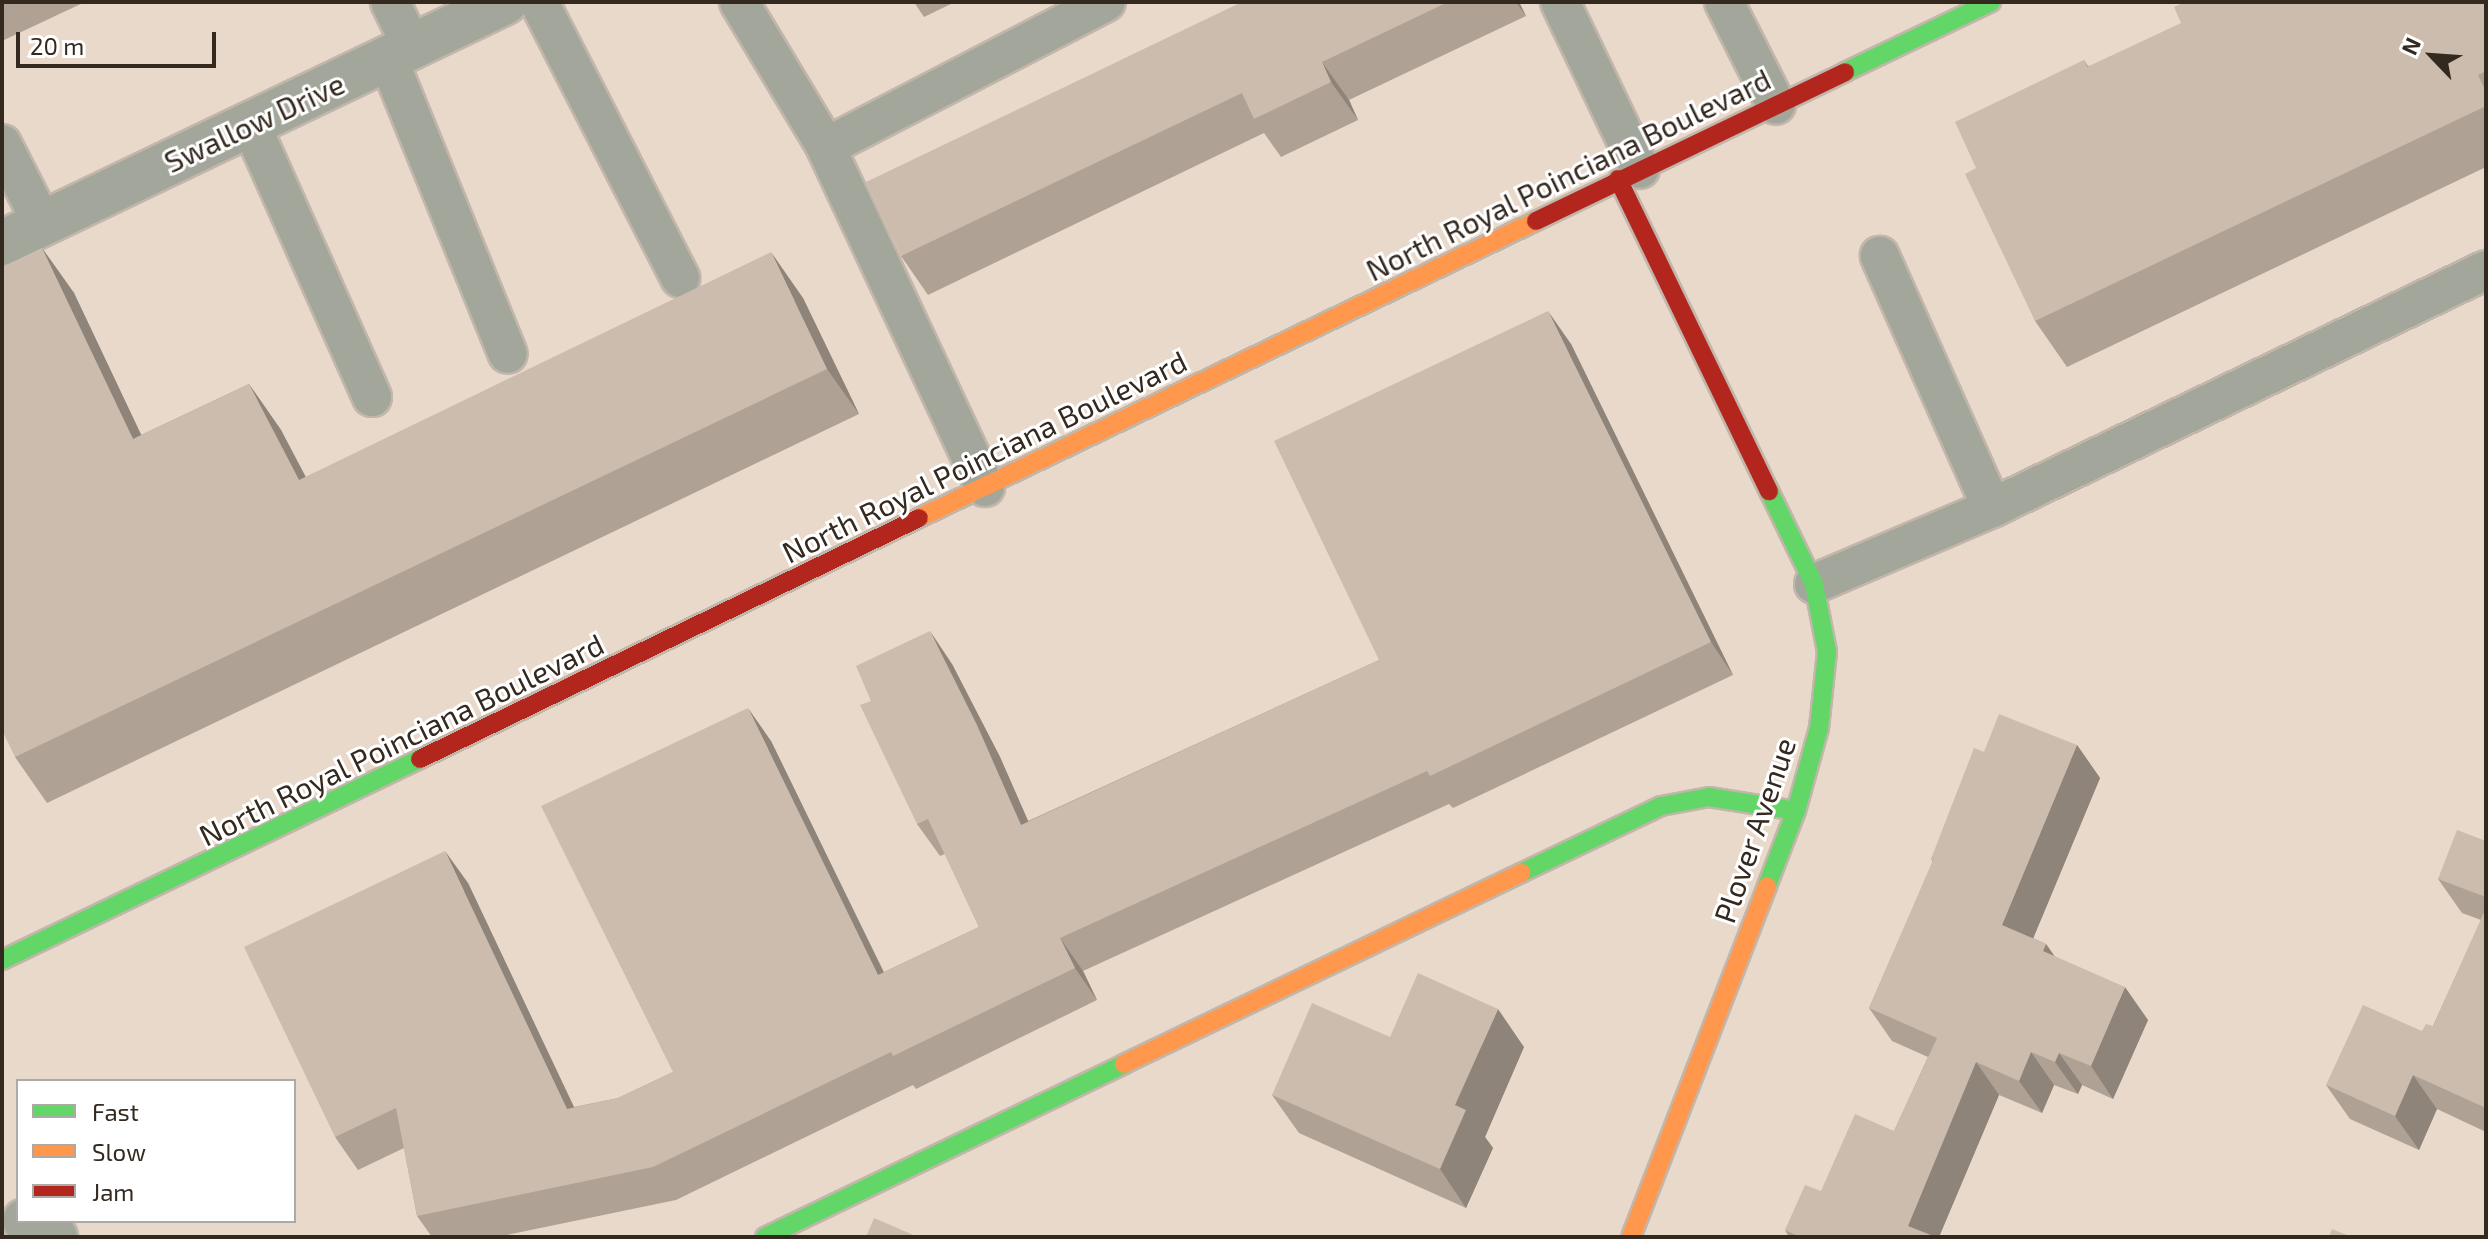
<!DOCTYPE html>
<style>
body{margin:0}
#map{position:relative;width:2488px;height:1239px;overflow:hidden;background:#e9d9cb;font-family:"Exo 2",sans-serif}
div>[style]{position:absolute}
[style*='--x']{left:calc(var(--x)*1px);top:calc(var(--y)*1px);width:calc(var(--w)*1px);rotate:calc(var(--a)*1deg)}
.roads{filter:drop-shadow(2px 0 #c2b6ab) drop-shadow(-2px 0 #c2b6ab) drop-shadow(0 2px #c2b6ab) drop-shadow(0 -2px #c2b6ab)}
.lane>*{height:38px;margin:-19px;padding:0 19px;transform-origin:19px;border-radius:19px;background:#a2a69b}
.street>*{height:44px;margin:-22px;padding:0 22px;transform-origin:22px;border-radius:22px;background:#a2a69b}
.fast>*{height:18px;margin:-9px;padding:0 9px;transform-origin:9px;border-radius:9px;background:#63d668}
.slow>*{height:18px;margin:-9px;padding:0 9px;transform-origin:9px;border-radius:9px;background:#ff974d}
.jam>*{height:18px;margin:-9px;padding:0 9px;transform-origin:9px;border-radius:9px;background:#b3261e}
.wall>*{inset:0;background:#afa295}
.shaded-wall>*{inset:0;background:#8e8479}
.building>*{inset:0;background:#cbbcad}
span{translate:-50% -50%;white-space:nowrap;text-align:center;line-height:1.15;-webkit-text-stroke:6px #fff;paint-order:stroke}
.street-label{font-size:30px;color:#34291f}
.frame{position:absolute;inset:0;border:4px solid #34291f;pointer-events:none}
.legend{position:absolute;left:16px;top:1079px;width:280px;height:144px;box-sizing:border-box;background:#fff;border:2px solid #aea9a5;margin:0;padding:10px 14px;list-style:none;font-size:24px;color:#34291f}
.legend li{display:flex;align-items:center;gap:16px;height:40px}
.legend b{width:40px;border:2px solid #aea9a5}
.north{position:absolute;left:2392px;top:16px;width:80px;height:80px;-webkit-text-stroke:6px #fff;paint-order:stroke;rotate:295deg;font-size:22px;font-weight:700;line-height:32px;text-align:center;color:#34291f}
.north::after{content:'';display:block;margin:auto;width:28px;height:36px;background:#34291f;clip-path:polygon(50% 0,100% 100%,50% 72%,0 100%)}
.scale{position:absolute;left:16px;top:32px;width:200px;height:36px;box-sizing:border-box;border:4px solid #34291f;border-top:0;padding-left:10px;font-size:24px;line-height:28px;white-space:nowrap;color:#34291f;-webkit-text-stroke:6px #fff;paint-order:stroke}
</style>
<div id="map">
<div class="roads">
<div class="lane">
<div style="--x:390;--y:2;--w:50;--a:63.9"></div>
<div style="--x:539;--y:2;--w:310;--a:62.9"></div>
<div style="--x:739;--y:2;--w:169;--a:59"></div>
<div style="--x:1560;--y:2;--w:185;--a:64.4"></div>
<div style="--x:1724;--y:2;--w:115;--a:63.2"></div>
<div style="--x:388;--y:59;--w:318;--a:67.9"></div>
<div style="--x:250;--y:123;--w:300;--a:66"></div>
<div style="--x:2;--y:144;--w:89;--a:63.1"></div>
<div style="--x:985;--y:487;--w:375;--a:-115.1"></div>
<div style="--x:826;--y:147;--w:315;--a:-27.4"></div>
<div style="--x:1992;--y:508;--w:548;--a:-25.72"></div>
<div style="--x:1814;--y:584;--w:194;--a:-23.1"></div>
<div style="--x:1992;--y:508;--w:276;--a:-114"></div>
</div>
<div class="street">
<div style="--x:2;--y:243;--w:558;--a:-25.6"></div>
<div style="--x:25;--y:1221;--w:34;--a:28"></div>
</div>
<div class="fast">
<div style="--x:1845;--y:72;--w:162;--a:-25.6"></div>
<div style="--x:1521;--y:873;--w:155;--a:-25.6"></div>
<div style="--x:1661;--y:806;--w:49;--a:-10.6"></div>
<div style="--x:1709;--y:797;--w:88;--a:9.1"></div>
<div style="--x:1767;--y:886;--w:80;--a:-68.9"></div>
<div style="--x:1796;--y:811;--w:86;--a:-74.5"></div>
<div style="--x:1819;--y:728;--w:76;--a:-84"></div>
<div style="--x:1827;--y:652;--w:69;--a:-100.8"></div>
<div style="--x:1814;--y:584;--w:103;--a:-115.8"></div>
<div style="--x:2;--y:960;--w:464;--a:-25.7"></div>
<div style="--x:765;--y:1237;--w:399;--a:-25.7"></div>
</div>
<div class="slow">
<div style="--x:919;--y:518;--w:685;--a:-25.7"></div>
<div style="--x:1124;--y:1064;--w:441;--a:-25.7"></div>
<div style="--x:1631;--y:1237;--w:376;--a:-68.8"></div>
</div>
<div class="jam">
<div style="--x:1618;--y:179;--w:347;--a:64.2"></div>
<div style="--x:1536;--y:221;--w:343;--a:-25.7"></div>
<div style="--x:420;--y:759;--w:554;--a:-25.78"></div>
</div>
</div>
<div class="wall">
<div style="clip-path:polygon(2px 2px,85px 2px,2px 41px)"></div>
<div style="clip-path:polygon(914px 2px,955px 2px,924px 17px)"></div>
<div style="clip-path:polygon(1242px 2px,1519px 2px,1526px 16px,1349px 100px,1358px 120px,1281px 157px,1264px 133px,928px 295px,901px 256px)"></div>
<div style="clip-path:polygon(2486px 2px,2486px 167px,2067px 367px,2035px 321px,1976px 168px,2084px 60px,2088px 66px)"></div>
<div style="clip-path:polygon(42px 248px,74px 293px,141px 435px,249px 384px,281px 430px,306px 477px,803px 298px,859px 414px,47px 803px,15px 757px)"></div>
<div style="clip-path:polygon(1571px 344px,1733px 675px,1453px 808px,1449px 804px,1083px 971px,1097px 1000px,916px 1089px,913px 1085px,676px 1200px,497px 1237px,432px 1237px,417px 1216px,404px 1148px,358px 1170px,335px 1137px,468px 883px,574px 1107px,618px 1098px,673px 1072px,771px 741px,884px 972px,979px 927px,945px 854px,940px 856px,917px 824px,952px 664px,1000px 757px,1028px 821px,1379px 660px)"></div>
<div style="clip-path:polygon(2077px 745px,2100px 778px,2033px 938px,2046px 944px,2055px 957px,2148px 1020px,2113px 1099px,2082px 1085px,2078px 1094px,2054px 1085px,2042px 1113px,1999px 1095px,1939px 1237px,1789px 1237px,1785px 1230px,1821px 1191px,1894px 1131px,1928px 1057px,1892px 1041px,1869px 1008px,1933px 862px,1931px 859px,1984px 752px)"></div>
<div style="clip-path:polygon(2486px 841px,2486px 1132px,2437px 1109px,2419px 1150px,2350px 1119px,2326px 1085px,2433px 1026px,2481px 920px,2462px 913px,2438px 879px)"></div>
<div style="clip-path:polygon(1390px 1037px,1524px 1047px,1485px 1137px,1493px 1148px,1466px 1208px,1299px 1133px,1272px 1095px)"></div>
</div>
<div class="shaded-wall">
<div style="clip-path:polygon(1516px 2px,1519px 2px,1526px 16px)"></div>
<div style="clip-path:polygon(1322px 62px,1349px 100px,1358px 120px,1331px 82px)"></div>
<div style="clip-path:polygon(42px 248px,74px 293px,165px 485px,133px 439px)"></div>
<div style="clip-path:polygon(771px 252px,803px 298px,859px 414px,827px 369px)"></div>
<div style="clip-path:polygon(1548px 311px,1571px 344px,1733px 675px,1711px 642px)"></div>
<div style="clip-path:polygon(249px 384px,281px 430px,331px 526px,299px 480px)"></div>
<div style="clip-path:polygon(930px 631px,952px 664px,1000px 757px,1044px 857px,1021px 825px)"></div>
<div style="clip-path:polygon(748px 708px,771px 741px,901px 1008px,878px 975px)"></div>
<div style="clip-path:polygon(2077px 745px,2100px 778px,2025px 958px,2002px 925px)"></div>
<div style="clip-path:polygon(445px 851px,468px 883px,590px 1141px,567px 1109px)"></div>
<div style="clip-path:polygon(1060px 938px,1083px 971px,1097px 1000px,1075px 968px)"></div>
<div style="clip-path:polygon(2046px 944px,2069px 977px,2043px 951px)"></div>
<div style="clip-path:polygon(2125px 987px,2148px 1020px,2113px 1099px,2091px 1066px)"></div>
<div style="clip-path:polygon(1498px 1009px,1524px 1047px,1485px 1137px,1493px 1148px,1466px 1208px,1440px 1169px,1455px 1105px)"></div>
<div style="clip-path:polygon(2031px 1052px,2054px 1085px,2042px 1113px,2019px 1081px)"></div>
<div style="clip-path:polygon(2059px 1053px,2082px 1085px,2078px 1094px,2055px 1062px)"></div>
<div style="clip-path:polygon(1976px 1062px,1999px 1095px,1939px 1237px,1916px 1237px,1908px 1226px)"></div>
<div style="clip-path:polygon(2413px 1075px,2437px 1109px,2419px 1150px,2395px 1116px)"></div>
</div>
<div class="building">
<div style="clip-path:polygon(1242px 2px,1448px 2px,1322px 62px,1331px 82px,1254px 119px,1242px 93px,901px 256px,866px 182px)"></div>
<div style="clip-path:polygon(2185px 2px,2486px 2px,2486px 71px,2478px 75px,2486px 92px,2486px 106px,2035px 321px,1965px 174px,1976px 168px,1955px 122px,2084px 60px,2087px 67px,2181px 23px,2174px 7px)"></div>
<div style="clip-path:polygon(42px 248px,133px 439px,249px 384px,299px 480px,771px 252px,827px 369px,15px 757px,2px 730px,2px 267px)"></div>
<div style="clip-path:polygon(1548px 311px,1711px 642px,1430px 776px,1427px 771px,1060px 938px,1075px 968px,893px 1056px,891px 1052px,653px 1167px,417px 1216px,396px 1108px,335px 1137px,244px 947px,445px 851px,567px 1109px,618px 1098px,673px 1072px,541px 806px,748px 708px,878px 975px,979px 927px,928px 819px,917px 824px,860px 705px,871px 701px,856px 666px,930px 631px,977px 725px,1021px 825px,1379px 660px,1274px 441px)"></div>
<div style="clip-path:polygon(1999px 714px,2077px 745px,2002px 925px,2046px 944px,2043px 951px,2125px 987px,2091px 1066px,2059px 1053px,2055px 1062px,2031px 1052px,2019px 1081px,1976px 1062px,1908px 1226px,1936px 1237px,1800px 1237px,1785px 1230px,1805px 1185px,1821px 1191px,1855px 1114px,1894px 1131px,1937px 1038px,1869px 1008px,1933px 860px,1931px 859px,1974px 748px,1984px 752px)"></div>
<div style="clip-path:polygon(2457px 830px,2486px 841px,2486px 897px,2438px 879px)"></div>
<div style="clip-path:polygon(2486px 908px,2486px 1108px,2413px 1075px,2395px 1116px,2326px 1085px,2363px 1005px,2422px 1031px,2426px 1024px,2433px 1026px)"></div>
<div style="clip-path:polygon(1418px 973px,1498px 1009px,1455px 1105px,1466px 1110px,1440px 1169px,1272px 1095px,1312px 1003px,1390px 1037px)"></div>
<div style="clip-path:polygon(874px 1218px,918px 1237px,866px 1237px)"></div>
<div style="clip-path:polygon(2332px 1229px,2352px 1237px,2329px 1237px)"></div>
</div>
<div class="street-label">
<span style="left:254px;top:122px;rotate:-25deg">Swallow Drive</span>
<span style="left:1568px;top:174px;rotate:-26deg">North Royal Poinciana Boulevard</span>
<span style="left:984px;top:456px;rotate:-26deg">North Royal Poinciana Boulevard</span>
<span style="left:401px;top:739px;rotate:-26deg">North Royal Poinciana Boulevard</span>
<span style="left:1754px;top:830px;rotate:-71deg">Plover Avenue</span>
</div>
<div class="frame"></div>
<ul class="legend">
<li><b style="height:10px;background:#63d668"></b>Fast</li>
<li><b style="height:10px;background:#ff974d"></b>Slow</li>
<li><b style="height:10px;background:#b3261e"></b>Jam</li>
</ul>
<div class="north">N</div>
<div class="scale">20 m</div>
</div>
